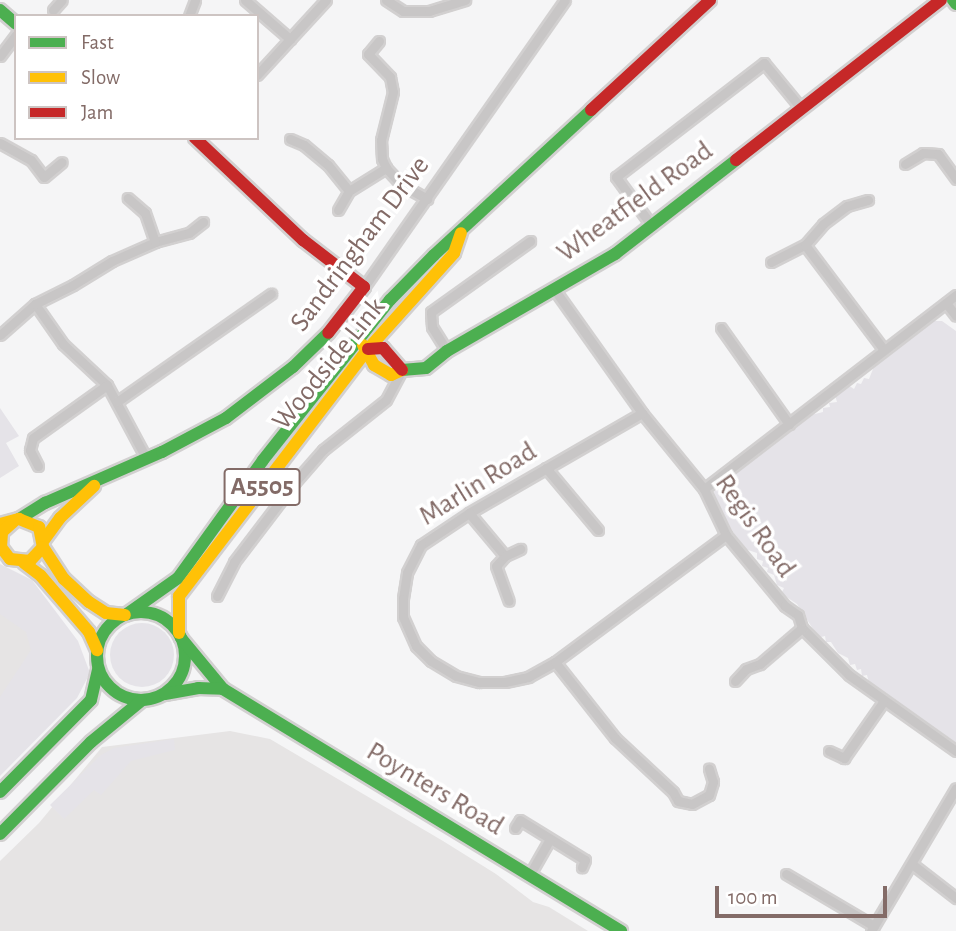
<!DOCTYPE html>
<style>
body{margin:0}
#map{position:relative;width:956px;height:931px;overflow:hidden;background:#f5f5f6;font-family:"Alegreya Sans",sans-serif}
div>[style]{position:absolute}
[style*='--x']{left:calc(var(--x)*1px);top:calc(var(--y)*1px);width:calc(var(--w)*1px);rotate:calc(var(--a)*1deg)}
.built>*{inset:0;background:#e6e4e4}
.green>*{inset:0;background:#e5e3e8}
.round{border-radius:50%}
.roads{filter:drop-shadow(2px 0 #d2d0d0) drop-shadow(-2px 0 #d2d0d0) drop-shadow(0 2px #d2d0d0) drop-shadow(0 -2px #d2d0d0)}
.street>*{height:9px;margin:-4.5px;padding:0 4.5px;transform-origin:4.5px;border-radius:4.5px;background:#c8c6c6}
.fast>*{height:12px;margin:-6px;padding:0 6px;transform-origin:6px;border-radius:6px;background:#4caf50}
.fast>.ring{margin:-6px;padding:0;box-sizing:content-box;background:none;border:12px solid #4caf50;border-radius:50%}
.slow>*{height:12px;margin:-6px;padding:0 6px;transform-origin:6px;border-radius:6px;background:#ffc107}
.jam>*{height:12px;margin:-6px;padding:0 6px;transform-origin:6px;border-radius:6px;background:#c62828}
span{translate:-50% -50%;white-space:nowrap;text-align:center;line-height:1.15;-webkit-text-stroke:7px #fff;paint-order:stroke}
.shield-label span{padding:2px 5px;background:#fff;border:2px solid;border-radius:5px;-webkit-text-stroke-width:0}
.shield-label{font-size:26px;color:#836b67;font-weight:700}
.street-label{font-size:28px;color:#836b67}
.legend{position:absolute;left:14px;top:14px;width:245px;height:126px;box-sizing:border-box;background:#fff;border:2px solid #cdc4c2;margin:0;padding:9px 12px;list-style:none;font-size:21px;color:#836b67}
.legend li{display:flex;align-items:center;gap:14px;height:35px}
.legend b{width:35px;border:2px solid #cdc4c2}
.scale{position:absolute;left:715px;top:886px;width:172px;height:32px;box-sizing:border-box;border:4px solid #836b67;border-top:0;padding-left:9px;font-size:21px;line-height:24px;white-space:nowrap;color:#836b67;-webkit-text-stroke:5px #fff;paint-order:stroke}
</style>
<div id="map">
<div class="built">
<div style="clip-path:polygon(0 598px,42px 646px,0 724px)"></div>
<div style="clip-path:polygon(230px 731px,270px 739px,443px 841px,496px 874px,533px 902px,549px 907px,588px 931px,0 931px,0 861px,39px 823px,102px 747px)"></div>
</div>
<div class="green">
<div style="clip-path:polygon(934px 321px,942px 321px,956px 331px,956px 746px,869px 683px,867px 675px,862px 676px,861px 669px,857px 670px,855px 664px,850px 665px,848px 658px,838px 653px,831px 642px,826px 642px,825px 636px,821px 637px,822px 643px,797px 604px,776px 590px,782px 592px,784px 588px,777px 585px,774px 575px,767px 572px,768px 568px,762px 566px,763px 561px,757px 559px,757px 553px,745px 549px,735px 538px,719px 510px,714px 493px,715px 486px,803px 417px,823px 412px,823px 408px,830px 407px,829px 403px,837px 402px,835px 395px,848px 385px,854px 389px,857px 383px,861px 384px,864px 378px,869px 379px,875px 364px)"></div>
<div style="clip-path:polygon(0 408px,19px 436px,6px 443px,19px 466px,0 478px)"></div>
<div style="clip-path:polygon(0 564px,32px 580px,78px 641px,90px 673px,77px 698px,0 776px,0 697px,31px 650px,26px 632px,0 614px)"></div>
<div class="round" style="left:110px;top:623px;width:64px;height:64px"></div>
<div style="clip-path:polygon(174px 739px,175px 750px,131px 761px,101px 795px,94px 790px,64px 819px,50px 805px,101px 755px,114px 748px)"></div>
</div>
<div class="roads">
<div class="street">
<div style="--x:245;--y:0;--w:60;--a:40.9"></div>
<div style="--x:386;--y:0;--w:20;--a:33"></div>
<div style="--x:403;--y:11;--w:26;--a:0"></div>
<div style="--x:429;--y:11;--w:38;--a:-17"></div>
<div style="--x:53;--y:10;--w:13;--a:-48"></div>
<div style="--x:189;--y:16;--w:17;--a:-69"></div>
<div style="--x:379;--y:41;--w:17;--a:130"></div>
<div style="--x:368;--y:54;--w:32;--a:46"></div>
<div style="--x:390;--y:77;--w:15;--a:79"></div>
<div style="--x:393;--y:92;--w:49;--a:104"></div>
<div style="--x:381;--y:140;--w:19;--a:87"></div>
<div style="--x:382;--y:159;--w:10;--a:66"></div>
<div style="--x:386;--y:168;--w:23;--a:47"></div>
<div style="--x:402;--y:185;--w:29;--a:29"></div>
<div style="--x:0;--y:56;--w:26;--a:-53"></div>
<div style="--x:257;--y:75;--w:102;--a:-47.4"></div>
<div style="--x:290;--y:139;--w:15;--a:23"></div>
<div style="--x:304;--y:145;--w:31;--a:40"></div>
<div style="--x:328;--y:165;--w:33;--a:51"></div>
<div style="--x:0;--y:143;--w:35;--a:29"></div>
<div style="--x:31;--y:160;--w:21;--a:53"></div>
<div style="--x:44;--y:177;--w:23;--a:-40"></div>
<div style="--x:905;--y:164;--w:21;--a:-31"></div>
<div style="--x:923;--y:153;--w:15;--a:4"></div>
<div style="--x:938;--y:154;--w:31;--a:54"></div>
<div style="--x:338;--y:210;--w:22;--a:-60"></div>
<div style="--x:349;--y:191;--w:44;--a:-31.9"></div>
<div style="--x:652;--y:226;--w:61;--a:-126.3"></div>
<div style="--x:616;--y:177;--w:187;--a:-37.6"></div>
<div style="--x:764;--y:63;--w:58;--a:50.6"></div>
<div style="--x:155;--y:242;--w:35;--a:-15"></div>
<div style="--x:189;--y:233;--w:18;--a:-38"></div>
<div style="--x:805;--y:245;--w:131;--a:53"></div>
<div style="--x:771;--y:262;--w:38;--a:-27"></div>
<div style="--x:805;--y:245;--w:28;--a:-49"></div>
<div style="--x:823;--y:224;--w:30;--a:-37"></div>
<div style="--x:847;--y:206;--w:22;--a:-16"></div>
<div style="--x:364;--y:287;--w:350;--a:-55"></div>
<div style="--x:554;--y:289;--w:152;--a:54.6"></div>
<div style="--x:642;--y:413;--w:98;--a:50.8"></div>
<div style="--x:704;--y:489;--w:51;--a:64.4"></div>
<div style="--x:726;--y:535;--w:92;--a:50.3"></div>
<div style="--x:785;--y:606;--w:16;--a:35"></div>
<div style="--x:798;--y:615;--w:14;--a:73"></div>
<div style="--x:802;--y:628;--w:66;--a:45"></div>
<div style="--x:849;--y:675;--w:131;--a:35.4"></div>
<div style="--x:946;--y:303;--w:16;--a:52"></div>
<div style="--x:35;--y:304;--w:49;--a:55"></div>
<div style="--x:63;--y:344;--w:60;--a:43"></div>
<div style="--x:107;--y:385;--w:83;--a:61.9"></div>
<div style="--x:721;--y:328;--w:118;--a:54.7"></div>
<div style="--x:0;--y:335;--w:47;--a:-41.5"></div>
<div style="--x:35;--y:304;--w:42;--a:-26.6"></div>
<div style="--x:73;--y:285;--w:46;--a:-31.6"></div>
<div style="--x:112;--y:261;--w:47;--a:-23.8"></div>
<div style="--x:155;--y:242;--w:31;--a:-109"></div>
<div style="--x:145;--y:213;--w:23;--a:-139"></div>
<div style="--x:447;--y:351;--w:28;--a:-122"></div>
<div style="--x:432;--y:327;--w:15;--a:-94"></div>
<div style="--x:431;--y:312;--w:122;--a:-35.6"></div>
<div style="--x:118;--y:401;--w:187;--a:-35"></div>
<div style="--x:642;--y:413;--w:200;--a:150"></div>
<div style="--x:469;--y:513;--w:58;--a:146.3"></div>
<div style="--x:421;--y:545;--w:31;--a:117"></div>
<div style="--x:407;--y:573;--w:26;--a:99"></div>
<div style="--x:403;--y:599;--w:18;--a:90"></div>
<div style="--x:403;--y:617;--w:32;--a:66"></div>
<div style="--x:416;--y:646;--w:21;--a:45"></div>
<div style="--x:431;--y:661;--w:29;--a:31"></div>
<div style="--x:456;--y:676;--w:24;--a:15"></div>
<div style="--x:479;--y:682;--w:26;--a:0"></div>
<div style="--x:505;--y:682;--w:24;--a:-12"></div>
<div style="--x:528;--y:677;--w:31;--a:-29"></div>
<div style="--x:555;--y:662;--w:213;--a:-36.6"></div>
<div style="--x:38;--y:466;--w:18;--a:-117"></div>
<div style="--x:30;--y:450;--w:12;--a:-76"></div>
<div style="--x:33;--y:438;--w:91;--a:-35.6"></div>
<div style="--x:546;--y:468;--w:81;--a:50"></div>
<div style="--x:704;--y:489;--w:318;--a:-37.6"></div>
<div style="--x:469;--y:513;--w:56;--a:50.1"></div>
<div style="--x:505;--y:556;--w:13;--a:132"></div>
<div style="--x:496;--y:566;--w:37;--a:70"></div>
<div style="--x:505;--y:556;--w:17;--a:-25"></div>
<div style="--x:217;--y:596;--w:38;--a:-63"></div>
<div style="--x:234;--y:562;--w:101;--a:-52.7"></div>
<div style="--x:295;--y:482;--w:43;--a:-48.8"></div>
<div style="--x:323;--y:450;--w:80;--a:-38.4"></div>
<div style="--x:386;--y:400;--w:34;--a:-62"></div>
<div style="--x:555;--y:662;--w:97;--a:51.7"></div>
<div style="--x:615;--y:738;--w:79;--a:43"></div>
<div style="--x:673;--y:792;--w:10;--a:61"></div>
<div style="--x:678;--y:801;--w:14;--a:12"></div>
<div style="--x:692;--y:804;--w:19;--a:-28"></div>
<div style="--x:709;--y:795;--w:14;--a:-73"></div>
<div style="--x:713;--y:782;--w:14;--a:-107"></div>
<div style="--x:735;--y:681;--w:16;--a:-47"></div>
<div style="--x:746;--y:669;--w:15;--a:-20"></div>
<div style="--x:760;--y:664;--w:55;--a:-40.6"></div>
<div style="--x:829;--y:751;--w:17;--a:25"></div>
<div style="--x:844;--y:758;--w:68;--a:-55.1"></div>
<div style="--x:515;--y:828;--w:9;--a:-58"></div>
<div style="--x:520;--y:820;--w:76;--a:31.6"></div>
<div style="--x:585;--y:860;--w:8;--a:113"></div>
<div style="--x:912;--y:864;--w:56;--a:37.7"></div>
<div style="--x:530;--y:874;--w:40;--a:-60.3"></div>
<div style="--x:786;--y:874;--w:102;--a:30.6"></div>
<div style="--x:871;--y:931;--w:166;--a:-59.3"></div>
</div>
<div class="fast">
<div style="--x:953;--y:0;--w:5;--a:53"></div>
<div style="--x:0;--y:10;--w:21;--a:41"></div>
<div style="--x:402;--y:370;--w:24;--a:-5"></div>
<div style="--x:426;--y:368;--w:27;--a:-39"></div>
<div style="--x:447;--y:351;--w:194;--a:-30"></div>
<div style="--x:615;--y:254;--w:153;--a:-37.8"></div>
<div style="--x:19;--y:519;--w:31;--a:-32"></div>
<div style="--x:45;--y:503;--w:128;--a:-23.6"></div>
<div style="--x:162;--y:452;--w:72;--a:-28"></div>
<div style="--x:226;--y:418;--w:84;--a:-37.3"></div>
<div style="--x:293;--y:367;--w:49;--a:-44.2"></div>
<div class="ring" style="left:97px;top:612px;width:76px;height:76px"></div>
<div style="--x:127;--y:614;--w:62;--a:-35.2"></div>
<div style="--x:178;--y:578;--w:145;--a:-54.2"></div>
<div style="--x:263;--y:460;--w:204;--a:-51.6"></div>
<div style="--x:390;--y:300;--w:63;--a:-45.6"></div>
<div style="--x:434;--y:255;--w:214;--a:-42.7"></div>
<div style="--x:181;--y:638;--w:66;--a:50.5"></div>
<div style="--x:223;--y:689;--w:466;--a:31.3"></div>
<div style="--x:165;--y:694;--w:34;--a:-10"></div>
<div style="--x:198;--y:688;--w:25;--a:2"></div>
<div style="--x:0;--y:792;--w:129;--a:-45.3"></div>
<div style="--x:91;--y:700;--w:32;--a:-77"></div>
<div style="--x:0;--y:834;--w:129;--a:-45.3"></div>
<div style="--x:91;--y:742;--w:65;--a:-39.4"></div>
</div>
<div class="slow">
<div style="--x:363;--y:345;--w:23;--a:61"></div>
<div style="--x:374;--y:365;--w:20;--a:30"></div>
<div style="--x:391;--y:375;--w:12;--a:-24"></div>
<div style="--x:0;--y:524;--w:20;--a:-15"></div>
<div style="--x:19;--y:519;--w:22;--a:22"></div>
<div style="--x:39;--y:527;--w:20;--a:79"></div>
<div style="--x:43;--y:547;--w:19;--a:133"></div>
<div style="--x:30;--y:561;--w:20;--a:-174"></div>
<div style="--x:10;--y:559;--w:15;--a:-127"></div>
<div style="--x:1;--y:547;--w:15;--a:-86"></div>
<div style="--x:2;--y:532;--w:15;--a:-42"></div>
<div style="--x:44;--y:540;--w:27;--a:-54"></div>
<div style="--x:60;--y:518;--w:47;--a:-43.3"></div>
<div style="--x:43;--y:547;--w:38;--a:57"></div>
<div style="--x:64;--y:579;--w:34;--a:43"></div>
<div style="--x:89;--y:602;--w:20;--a:33"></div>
<div style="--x:106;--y:613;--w:19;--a:6"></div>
<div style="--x:24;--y:563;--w:21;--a:37"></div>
<div style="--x:41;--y:576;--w:74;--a:49.4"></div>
<div style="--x:89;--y:632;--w:20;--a:66"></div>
<div style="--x:179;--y:633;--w:37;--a:-90"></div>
<div style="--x:179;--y:596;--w:311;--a:-52.6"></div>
<div style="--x:368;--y:349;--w:129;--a:-48.1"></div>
<div style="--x:454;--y:253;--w:21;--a:-71"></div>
</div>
<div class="jam">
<div style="--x:591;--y:110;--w:162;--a:-42.7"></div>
<div style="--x:195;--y:138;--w:149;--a:43.4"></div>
<div style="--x:303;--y:240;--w:77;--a:37.6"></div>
<div style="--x:364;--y:287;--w:58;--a:128"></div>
<div style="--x:736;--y:160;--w:260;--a:-38"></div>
<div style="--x:368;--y:349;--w:15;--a:-4"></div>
<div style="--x:383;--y:348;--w:29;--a:49"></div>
</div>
</div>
<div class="shield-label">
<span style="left:262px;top:487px">A5505</span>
</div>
<div class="street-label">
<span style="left:635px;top:202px;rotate:-36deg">Wheatfield Road</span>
<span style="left:360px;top:244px;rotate:-53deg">Sandringham Drive</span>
<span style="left:329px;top:364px;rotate:-51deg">Woodside Link</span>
<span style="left:478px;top:484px;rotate:-32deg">Marlin Road</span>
<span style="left:755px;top:526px;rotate:55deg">Regis Road</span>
<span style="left:435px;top:789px;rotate:31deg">Poynters Road</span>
</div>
<ul class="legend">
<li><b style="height:9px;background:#4caf50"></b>Fast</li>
<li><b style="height:9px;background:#ffc107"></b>Slow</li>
<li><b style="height:9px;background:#c62828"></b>Jam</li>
</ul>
<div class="scale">100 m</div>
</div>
